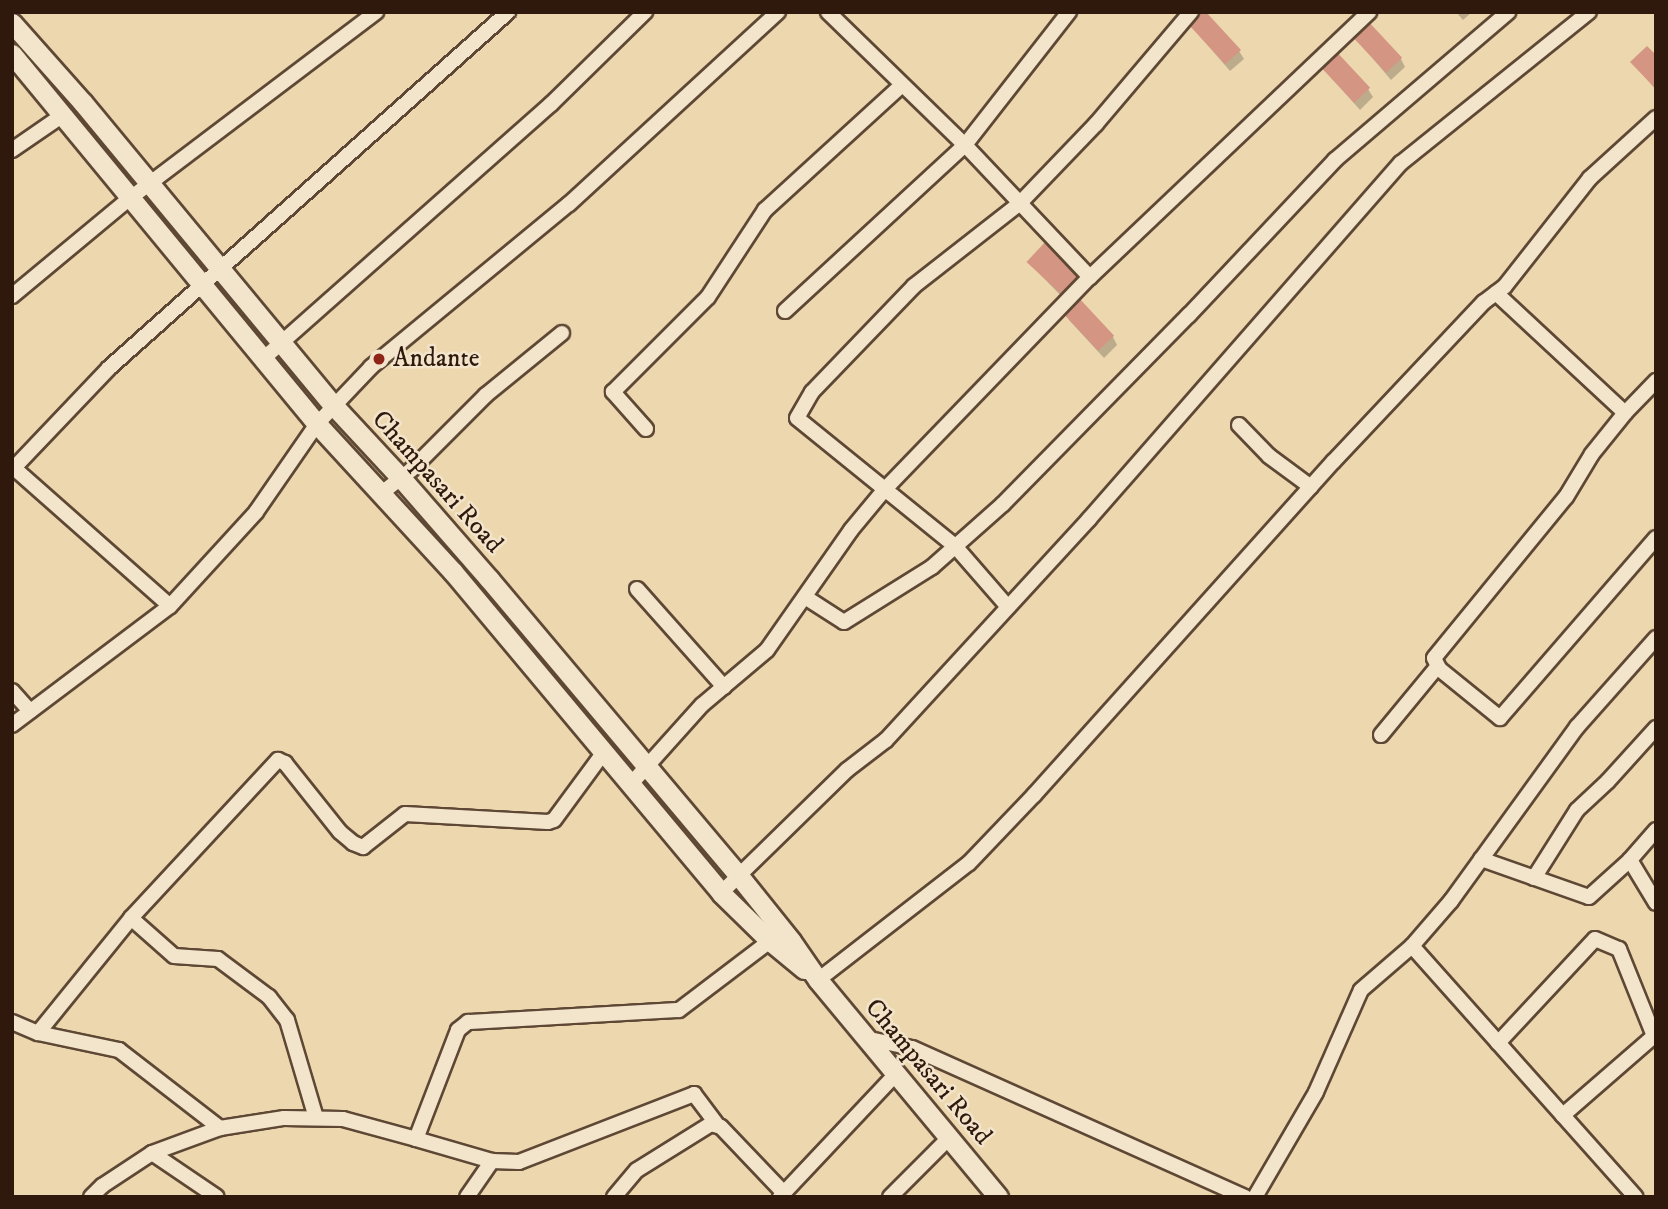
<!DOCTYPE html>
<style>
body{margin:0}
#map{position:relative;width:1668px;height:1209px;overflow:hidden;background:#ecd7af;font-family:"IM FELL DW Pica",serif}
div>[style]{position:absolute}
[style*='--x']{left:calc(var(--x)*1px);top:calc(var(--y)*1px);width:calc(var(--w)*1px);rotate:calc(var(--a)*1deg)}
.shadow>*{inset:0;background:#0003}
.building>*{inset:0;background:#d49582;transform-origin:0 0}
.roads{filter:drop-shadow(2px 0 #5e4835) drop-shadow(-2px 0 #5e4835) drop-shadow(0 2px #5e4835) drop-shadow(0 -2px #5e4835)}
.street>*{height:14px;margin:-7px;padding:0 7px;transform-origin:7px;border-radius:7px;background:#f3e5cb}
.secondary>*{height:19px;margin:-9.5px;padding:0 9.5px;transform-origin:9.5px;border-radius:9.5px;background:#f3e5cb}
.dots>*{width:19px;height:19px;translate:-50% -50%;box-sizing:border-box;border:4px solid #f3e5cb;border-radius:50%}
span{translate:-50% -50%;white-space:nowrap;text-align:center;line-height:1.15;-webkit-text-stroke:5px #f3e5cb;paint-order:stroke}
.poi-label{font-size:26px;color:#2f180c}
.left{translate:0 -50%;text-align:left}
.street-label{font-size:26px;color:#2f180c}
.frame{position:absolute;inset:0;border:14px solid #2f180c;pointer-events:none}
</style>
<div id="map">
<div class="shadow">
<div style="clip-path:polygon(1456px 12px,1472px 12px,1463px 20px)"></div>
<div style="clip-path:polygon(1191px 26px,1239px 51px,1244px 59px,1230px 71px)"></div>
<div style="clip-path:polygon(1352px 34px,1401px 59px,1405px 67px,1391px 80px)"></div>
<div style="clip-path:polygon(1656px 58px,1656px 90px,1632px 62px)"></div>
<div style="clip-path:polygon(1320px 65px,1368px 89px,1373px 97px,1360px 110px)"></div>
<div style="clip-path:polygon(1028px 262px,1075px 297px,1113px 337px,1117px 345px,1104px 358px,1069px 320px,1064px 312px,1071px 306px)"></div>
</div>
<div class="building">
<div style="clip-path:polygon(1202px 12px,1206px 12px,1241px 50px,1225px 64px,1189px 25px)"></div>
<div style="left:1366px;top:19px;width:53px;height:22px;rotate:47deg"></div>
<div style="clip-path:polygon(1647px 46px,1656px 55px,1656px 89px,1630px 62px)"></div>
<div style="left:1334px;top:49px;width:53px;height:22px;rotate:47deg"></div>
<div style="left:1047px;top:240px;width:51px;height:30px;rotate:43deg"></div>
<div style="left:1078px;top:297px;width:53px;height:22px;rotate:47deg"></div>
</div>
<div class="roads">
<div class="street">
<div style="--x:828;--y:12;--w:191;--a:44.2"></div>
<div style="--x:965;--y:145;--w:182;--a:46.6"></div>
<div style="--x:12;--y:150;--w:62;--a:-34.5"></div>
<div style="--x:1496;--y:293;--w:176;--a:42.9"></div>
<div style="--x:1625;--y:413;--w:45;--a:-45.9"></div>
<div style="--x:12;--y:296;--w:152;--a:-39.7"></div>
<div style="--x:129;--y:199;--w:310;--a:-37.1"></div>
<div style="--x:785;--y:311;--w:245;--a:-42.7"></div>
<div style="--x:965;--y:145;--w:169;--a:-52"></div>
<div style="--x:264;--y:358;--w:383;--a:-41.5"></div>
<div style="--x:551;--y:104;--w:132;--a:-44.4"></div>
<div style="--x:1239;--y:425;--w:43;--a:45.9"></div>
<div style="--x:1269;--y:456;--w:52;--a:36.4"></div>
<div style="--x:646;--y:429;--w:50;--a:-131.7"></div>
<div style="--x:613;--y:392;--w:134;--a:-45"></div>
<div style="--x:708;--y:297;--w:104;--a:-56.8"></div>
<div style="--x:765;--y:210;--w:184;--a:-42.4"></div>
<div style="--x:14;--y:468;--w:208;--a:41.5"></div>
<div style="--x:12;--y:470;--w:141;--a:-46.4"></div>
<div style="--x:109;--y:368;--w:535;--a:-41.74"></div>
<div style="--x:383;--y:492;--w:36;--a:-38"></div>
<div style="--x:411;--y:470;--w:106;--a:-45"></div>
<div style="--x:486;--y:395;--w:98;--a:-39.2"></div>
<div style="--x:637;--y:589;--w:131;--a:48.4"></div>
<div style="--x:805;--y:597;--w:46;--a:32.7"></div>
<div style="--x:844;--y:622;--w:104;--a:-32"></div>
<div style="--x:932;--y:567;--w:95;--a:-41.6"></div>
<div style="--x:1003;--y:504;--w:265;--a:-45.5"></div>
<div style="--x:1189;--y:315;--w:213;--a:-46.7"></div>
<div style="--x:1335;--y:160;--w:228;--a:-40.5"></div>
<div style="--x:1008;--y:607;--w:81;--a:-131"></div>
<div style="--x:955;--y:546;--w:203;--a:-141"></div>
<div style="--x:797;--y:418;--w:30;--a:-60"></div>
<div style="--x:812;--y:392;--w:147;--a:-46.1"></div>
<div style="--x:914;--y:286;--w:133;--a:-38"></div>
<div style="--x:1019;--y:204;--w:111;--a:-46.1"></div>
<div style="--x:1096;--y:124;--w:147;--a:-49.7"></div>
<div style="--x:1440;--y:670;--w:13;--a:-117"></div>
<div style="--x:1434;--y:658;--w:208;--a:-50.7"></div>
<div style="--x:1566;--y:497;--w:50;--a:-58.8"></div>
<div style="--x:1592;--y:454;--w:53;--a:-51.2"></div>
<div style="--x:12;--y:691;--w:27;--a:48"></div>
<div style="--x:12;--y:725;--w:198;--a:-37"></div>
<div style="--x:170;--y:606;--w:127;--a:-47.5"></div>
<div style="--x:256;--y:512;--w:107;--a:-55.3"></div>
<div style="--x:317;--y:424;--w:79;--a:-46.5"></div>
<div style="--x:371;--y:367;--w:256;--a:-39.5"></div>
<div style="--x:569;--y:204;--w:284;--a:-42.6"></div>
<div style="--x:1381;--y:735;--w:88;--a:-50.5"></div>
<div style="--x:1437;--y:667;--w:81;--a:39"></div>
<div style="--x:1500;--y:718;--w:238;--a:-49.1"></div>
<div style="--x:631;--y:784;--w:106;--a:-48.1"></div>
<div style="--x:702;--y:705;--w:85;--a:-40.2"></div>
<div style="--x:767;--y:650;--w:146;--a:-55"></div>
<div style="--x:851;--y:530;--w:53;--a:-50.3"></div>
<div style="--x:885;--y:489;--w:295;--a:-46"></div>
<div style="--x:1090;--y:277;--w:385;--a:-43.5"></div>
<div style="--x:1656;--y:830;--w:40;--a:131"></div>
<div style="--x:1630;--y:860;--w:50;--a:58.8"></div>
<div style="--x:1481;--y:859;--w:114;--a:19.4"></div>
<div style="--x:1589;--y:897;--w:55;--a:-42.1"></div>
<div style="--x:1534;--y:878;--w:80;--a:-57.7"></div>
<div style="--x:1577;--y:810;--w:42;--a:-43.1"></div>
<div style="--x:1608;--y:781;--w:72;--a:-47.8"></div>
<div style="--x:721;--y:893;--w:176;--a:-44.3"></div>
<div style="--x:847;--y:770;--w:49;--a:-37.6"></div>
<div style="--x:886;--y:740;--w:300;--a:-47.4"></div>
<div style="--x:1089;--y:519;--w:473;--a:-48.8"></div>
<div style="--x:1401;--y:163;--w:241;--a:-38.8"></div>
<div style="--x:131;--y:918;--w:57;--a:41.5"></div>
<div style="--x:174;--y:956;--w:44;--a:3.9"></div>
<div style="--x:218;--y:959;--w:64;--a:36.7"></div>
<div style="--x:269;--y:997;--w:29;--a:52"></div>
<div style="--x:287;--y:1020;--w:102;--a:73.5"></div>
<div style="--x:1412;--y:946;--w:336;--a:48.3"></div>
<div style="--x:818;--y:980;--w:191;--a:-37.8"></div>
<div style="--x:969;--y:863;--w:94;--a:-46.3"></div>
<div style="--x:1034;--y:795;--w:448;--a:-48.1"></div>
<div style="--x:1333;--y:462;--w:220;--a:-46.7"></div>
<div style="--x:1484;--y:302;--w:26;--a:-37"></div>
<div style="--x:1505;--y:286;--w:137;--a:-51.8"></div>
<div style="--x:1590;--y:178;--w:89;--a:-42.3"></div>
<div style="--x:12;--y:1022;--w:28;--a:23"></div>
<div style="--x:38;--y:1033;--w:83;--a:11.9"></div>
<div style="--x:119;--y:1050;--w:128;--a:37.7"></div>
<div style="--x:38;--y:1033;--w:148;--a:-51"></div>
<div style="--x:131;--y:918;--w:216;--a:-47.1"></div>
<div style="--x:278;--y:760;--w:8;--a:23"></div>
<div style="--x:285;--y:763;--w:88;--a:51.4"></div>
<div style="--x:340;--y:832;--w:17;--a:40"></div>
<div style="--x:353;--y:843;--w:11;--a:22"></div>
<div style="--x:363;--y:847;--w:53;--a:-38.2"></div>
<div style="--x:405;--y:814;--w:143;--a:3.2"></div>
<div style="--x:548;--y:822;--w:6;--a:-18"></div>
<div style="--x:554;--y:820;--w:84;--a:-53.7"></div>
<div style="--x:865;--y:1038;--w:48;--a:12"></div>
<div style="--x:912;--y:1048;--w:365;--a:24.1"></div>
<div style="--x:1498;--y:1043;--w:142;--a:-47"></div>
<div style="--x:1595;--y:939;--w:26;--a:23"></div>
<div style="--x:1619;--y:949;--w:94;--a:68.1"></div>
<div style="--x:1654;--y:1036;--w:121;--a:139"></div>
<div style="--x:416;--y:1139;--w:79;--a:16.1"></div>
<div style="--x:492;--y:1161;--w:27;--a:2"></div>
<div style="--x:519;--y:1162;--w:188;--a:-21.2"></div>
<div style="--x:694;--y:1094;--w:39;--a:53"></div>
<div style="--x:152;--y:1153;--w:78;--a:34.1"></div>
<div style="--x:91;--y:1197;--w:16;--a:-45"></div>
<div style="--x:102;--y:1186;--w:60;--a:-33.4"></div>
<div style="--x:152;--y:1153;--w:72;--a:-20.2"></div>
<div style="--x:220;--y:1128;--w:65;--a:-8.9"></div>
<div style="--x:284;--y:1118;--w:59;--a:1"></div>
<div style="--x:343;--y:1119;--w:76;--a:15.3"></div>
<div style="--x:416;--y:1139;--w:117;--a:-68.9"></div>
<div style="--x:458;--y:1030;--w:13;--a:-39"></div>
<div style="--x:468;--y:1022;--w:211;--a:-3.3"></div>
<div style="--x:679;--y:1010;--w:114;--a:-37.2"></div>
<div style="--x:467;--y:1197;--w:44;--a:-55.2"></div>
<div style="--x:614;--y:1197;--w:35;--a:-50"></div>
<div style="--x:637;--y:1170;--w:87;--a:-31.9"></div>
<div style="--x:711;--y:1124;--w:10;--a:17"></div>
<div style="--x:721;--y:1127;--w:90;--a:46.4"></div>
<div style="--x:780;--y:1197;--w:169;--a:-46.7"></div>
<div style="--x:890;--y:1197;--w:83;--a:-45"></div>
<div style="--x:1255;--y:1197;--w:121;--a:-59.8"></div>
<div style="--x:1316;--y:1092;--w:111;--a:-66.2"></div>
<div style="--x:1361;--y:990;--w:67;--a:-40.8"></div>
<div style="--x:1412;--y:946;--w:60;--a:-49.1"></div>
<div style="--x:1451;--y:901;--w:215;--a:-54.1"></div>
<div style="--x:1577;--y:727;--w:119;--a:-48.4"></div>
</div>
<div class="secondary">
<div style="--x:12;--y:23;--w:107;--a:48.4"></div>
<div style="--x:83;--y:103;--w:393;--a:50.4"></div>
<div style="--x:334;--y:406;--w:98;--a:47.1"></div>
<div style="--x:401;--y:478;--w:134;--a:48.9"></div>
<div style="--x:489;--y:579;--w:388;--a:49.9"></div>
<div style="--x:739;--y:876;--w:83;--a:51.3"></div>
<div style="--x:791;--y:941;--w:47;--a:55.3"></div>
<div style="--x:818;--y:980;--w:282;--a:50.3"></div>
<div style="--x:12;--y:54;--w:480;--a:50.5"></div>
<div style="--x:317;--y:424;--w:201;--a:47.4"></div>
<div style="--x:453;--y:572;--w:418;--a:50.1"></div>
<div style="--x:721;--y:893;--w:69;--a:44.4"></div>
<div style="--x:770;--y:941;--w:44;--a:39.5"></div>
</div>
</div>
<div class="dots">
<div style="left:379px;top:359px;background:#8f2418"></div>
</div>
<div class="poi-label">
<span class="left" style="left:393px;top:359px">Andante</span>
</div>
<div class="street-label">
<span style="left:437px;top:482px;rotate:48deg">Champasari Road</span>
<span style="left:928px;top:1072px;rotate:50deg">Champasari Road</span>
</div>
<div class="frame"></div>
</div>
